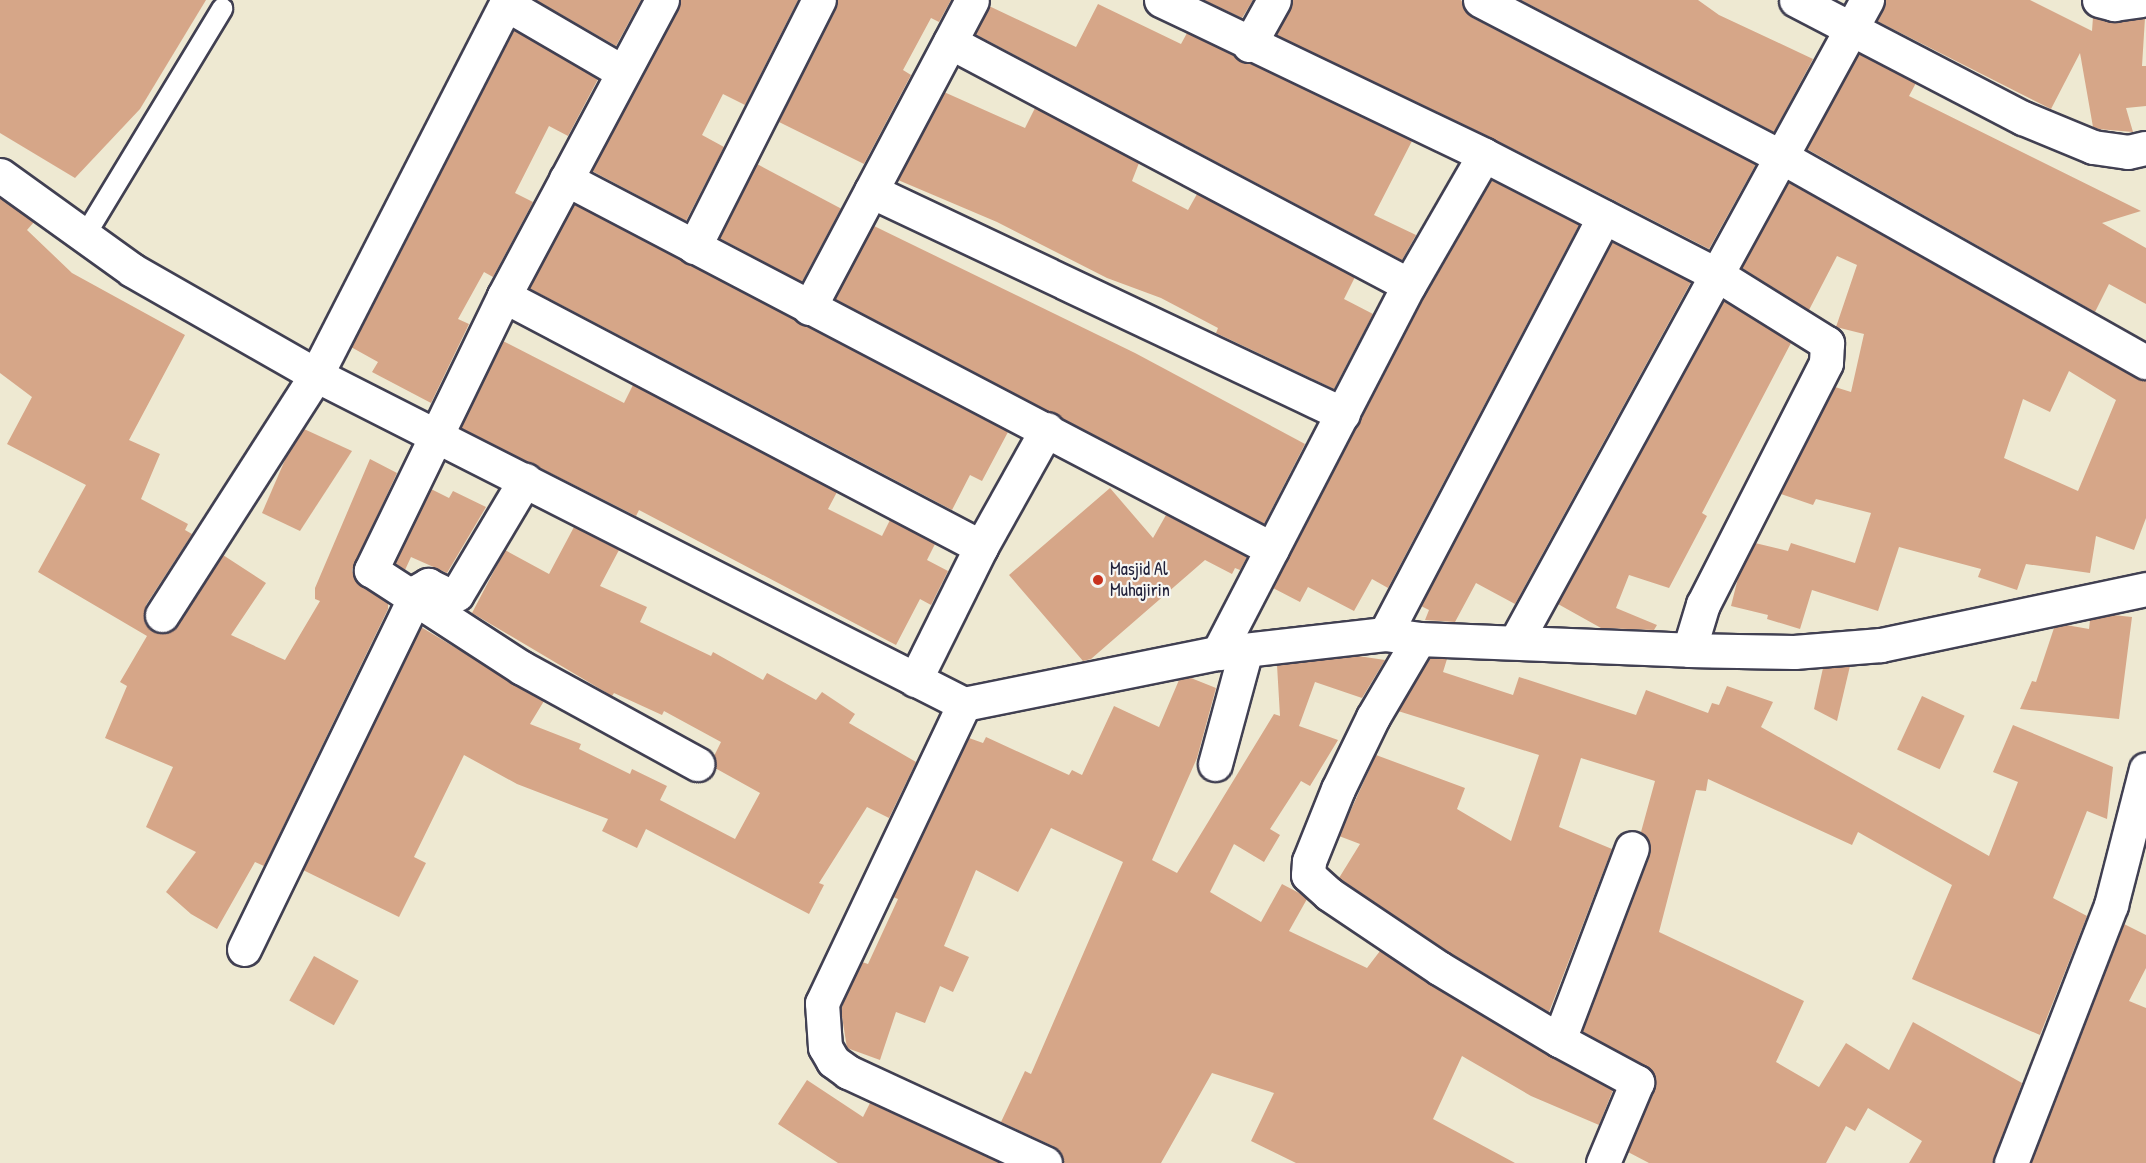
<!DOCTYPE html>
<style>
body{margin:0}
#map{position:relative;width:2146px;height:1163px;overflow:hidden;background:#eee9d2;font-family:"Patrick Hand",sans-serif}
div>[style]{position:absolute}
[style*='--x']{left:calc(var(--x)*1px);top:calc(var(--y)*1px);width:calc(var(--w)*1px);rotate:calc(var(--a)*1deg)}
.building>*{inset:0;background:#d6a688;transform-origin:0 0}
.roads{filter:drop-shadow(2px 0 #414052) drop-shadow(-2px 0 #414052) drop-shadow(0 2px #414052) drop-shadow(0 -2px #414052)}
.lane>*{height:20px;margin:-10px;padding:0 10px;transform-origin:10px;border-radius:10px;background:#fff}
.street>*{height:33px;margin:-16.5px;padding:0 16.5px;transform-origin:16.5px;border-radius:16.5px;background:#fff}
.dots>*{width:16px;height:16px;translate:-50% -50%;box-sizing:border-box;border:3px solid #f6f6f2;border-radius:50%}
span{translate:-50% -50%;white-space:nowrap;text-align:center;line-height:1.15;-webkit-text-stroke:4.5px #f6f6f2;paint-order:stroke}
.poi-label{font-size:18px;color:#22223b}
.left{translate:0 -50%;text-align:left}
</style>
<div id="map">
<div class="building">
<div style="clip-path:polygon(0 0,206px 0,140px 109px,75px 178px,0 133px)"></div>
<div style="clip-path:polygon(536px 0,641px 0,616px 46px)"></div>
<div style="clip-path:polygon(681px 0,798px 0,745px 105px,723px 94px,702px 135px,724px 147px,686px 221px,592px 171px)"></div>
<div style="clip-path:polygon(838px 0,951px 0,939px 22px,931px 18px,903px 70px,911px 75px,864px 164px,779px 122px)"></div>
<div style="clip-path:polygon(1204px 0,1253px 0,1242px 18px)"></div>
<div style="clip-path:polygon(1293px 0,1461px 0,1471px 17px,1756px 164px,1709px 249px,1492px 138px,1276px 35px)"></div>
<div style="clip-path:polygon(1521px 0,1698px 0,1719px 15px,1813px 59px,1774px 132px)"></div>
<div style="clip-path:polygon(1886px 0,2030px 0,2092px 31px,2093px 17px,2116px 23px,2145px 18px,2142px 66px,2146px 66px,2146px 106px,2126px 108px,2133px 132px,2098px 129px,2093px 127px,2080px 53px,2051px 109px,1877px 21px)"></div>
<div style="clip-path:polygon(1098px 4px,1181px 44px,1187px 33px,1412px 141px,1374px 215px,1416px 235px,1402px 260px,975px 34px,989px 6px,1076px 47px)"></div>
<div style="clip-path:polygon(514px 30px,598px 79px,568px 136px,549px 126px,515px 193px,533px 202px,493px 277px,484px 272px,458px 319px,469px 324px,431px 403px,372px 372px,378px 362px,351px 347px)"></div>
<div style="clip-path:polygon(1859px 54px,1916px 83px,1909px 96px,2141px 211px,2102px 223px,2146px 248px,2146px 304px,2109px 284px,2095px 312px,1807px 149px)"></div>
<div style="clip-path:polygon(944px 92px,1025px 128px,1035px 108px,1139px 163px,1132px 181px,1188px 210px,1197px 194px,1355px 277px,1344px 299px,1373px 314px,1334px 389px,1216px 333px,1218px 328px,1161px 298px,1107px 278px,997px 222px,898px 180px)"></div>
<div style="left:757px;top:164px;width:95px;height:83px;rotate:28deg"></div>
<div style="clip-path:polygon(1491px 180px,1579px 225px,1388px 588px,1372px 579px,1354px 611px,1308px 587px,1300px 602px,1273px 588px,1425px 294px)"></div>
<div style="clip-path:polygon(evenodd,1789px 182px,2146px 381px,2146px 518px,2134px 550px,2096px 536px,2090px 573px,2026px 564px,2017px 590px,1978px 577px,1981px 569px,1899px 547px,1878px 611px,1812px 590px,1800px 629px,1767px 619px,1768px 615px,1731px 606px,1739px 574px,1755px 543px,1788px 551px,1791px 543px,1855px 563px,1871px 513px,1816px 499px,1813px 505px,1781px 494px,1835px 387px,1851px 392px,1864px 334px,1836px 327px,1857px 265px,1837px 256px,1809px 310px,1742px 268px,1789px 182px,2069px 371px,2116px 400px,2078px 491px,2004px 458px,2023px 399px,2050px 412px,2069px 371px)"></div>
<div style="clip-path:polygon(0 198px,34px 222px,27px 230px,72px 273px,185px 335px,129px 440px,160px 454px,141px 499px,188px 524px,185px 530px,192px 534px,146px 605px,145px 623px,151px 630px,162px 634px,177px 626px,223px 555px,266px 583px,231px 635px,285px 660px,320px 601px,315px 599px,315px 588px,370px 459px,397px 473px,352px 570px,355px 580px,388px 603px,388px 609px,264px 866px,255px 862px,217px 929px,191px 914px,166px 892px,196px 852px,146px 827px,173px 767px,105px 738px,127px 686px,120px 682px,147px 636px,38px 572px,86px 485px,7px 444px,32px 397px,0 373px)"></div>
<div style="clip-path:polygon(574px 204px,1008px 432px,982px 481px,970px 475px,952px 510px,529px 288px)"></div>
<div style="clip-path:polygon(874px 226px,1135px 353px,1305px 444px,1264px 524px,835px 299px)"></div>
<div style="clip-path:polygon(1612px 242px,1691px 282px,1515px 604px,1476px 583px,1455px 622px,1425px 620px,1429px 610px,1421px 606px)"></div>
<div style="clip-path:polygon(1724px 301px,1791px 343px,1702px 513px,1707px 516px,1669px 588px,1629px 575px,1616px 608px,1657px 625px,1654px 630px,1601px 628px,1558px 604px)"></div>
<div style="clip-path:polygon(503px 341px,624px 403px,633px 385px,837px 492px,828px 509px,882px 536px,890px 520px,935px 544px,927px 560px,948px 571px,931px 605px,920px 599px,896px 645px,639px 510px,636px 516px,461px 428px)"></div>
<div style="clip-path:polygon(304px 429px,352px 451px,300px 531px,262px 513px,288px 453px)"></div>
<div style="clip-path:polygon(1110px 488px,1153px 538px,1166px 515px,1247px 557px,1240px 570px,1235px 568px,1232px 574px,1205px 560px,1091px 659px,1083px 661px,1009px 575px)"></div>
<div style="clip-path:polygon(431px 489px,449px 498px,453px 491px,486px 507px,447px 573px,411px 557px,405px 570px,395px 563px)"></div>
<div style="clip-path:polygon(574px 527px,619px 550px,600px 586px,647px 607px,640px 622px,711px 656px,713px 652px,763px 680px,767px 673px,816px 700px,822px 692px,855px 714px,849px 723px,916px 762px,889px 818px,867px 807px,819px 883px,824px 885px,809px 914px,646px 829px,637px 848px,602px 831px,608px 819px,517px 784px,464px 755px,414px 857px,426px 863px,399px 917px,303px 870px,421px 627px,544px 701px,530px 724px,581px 744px,579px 749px,630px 774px,632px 769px,667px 786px,660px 800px,735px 839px,760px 793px,715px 768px,714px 756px,721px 742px,664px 711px,662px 715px,614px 693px,612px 696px,472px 613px,505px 550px,549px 574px)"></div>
<div style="clip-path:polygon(2113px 615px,2132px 617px,2119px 719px,2020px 709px,2032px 681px,2036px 682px,2054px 628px,2066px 625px,2089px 629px,2090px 620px)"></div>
<div style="clip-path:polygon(1358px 656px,1385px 660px,1362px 698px,1315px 682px,1299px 726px,1338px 740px,1310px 786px,1301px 781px,1270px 829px,1280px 835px,1264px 862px,1234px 844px,1210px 892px,1261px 922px,1282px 884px,1301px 894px,1307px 899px,1289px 931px,1367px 968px,1380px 951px,1549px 1056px,1613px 1090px,1599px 1125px,1531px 1096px,1462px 1056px,1433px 1119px,1515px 1163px,1296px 1163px,1251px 1141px,1274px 1093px,1212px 1073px,1161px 1163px,1063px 1163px,1053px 1146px,1001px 1122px,1025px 1071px,1031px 1074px,1123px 862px,1051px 828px,1018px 892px,976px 870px,944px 946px,969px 957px,953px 992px,940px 986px,925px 1023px,896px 1012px,880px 1060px,847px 1048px,841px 1010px,847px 993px,862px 962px,868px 964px,898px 899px,893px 897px,969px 738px,983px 743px,986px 737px,1069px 775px,1072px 770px,1082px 775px,1114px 706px,1159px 727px,1179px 680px,1191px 678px,1216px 688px,1197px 758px,1152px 860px,1177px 873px,1274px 714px,1280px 716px,1277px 665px)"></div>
<div style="clip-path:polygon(1429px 658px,1447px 659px,1443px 672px,1513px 695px,1519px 677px,1636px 715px,1646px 690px,1708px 713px,1712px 703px,1719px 705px,1727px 686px,1773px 702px,1761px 727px,1989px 856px,2018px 782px,1993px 772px,2013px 725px,2113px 767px,2107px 819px,2087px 811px,2053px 898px,2087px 916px,2040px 1035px,1912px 979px,1952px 885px,1858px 832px,1852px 845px,1708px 779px,1706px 791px,1696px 790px,1659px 932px,1804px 1001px,1776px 1062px,1819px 1087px,1846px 1043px,1889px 1070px,1913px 1022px,2022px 1083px,1993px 1163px,1909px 1163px,1922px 1141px,1868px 1108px,1855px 1131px,1846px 1126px,1826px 1163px,1649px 1163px,1628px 1152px,1654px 1089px,1653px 1072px,1582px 1031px,1650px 855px,1650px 844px,1641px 832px,1655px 781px,1581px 758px,1559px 827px,1612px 849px,1549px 1012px,1449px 952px,1339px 878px,1360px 844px,1339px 836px,1376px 755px,1465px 788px,1457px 809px,1511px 841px,1539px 755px,1398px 711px)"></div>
<div style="clip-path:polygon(1850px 666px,1837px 721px,1814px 709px,1823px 668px)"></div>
<div style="left:1922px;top:696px;width:47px;height:59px;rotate:25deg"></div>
<div style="clip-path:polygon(2124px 924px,2146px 935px,2146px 968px,2129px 1001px,2146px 1008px,2146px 1163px,2031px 1163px)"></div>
<div style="left:314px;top:956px;width:51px;height:51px;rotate:29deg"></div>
<div style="clip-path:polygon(807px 1080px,863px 1117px,870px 1103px,1000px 1163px,838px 1163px,778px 1124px)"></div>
</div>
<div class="roads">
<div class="lane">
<div style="--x:84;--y:237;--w:267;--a:-58.8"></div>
</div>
<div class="street">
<div style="--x:662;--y:0;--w:336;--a:118.1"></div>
<div style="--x:504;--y:296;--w:305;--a:115.9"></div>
<div style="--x:371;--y:570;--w:180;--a:33"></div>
<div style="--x:522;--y:668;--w:200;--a:28.7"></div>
<div style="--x:1161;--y:0;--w:358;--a:25.6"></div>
<div style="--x:1484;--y:155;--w:261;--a:27.2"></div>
<div style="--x:1716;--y:274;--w:131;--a:31.9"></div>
<div style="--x:1827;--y:343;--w:20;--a:93"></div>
<div style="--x:1826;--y:363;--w:271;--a:117"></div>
<div style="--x:1703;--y:604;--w:48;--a:106.9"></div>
<div style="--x:1480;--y:0;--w:338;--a:27.5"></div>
<div style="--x:1780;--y:156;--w:420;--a:29.4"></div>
<div style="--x:1796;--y:0;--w:256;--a:27.5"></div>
<div style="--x:2023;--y:118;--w:76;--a:22.5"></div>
<div style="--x:2093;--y:147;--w:35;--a:8"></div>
<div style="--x:2128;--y:152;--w:18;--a:-13"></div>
<div style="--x:2099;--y:0;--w:16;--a:15"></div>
<div style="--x:2114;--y:4;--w:27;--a:-8"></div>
<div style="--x:506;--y:4;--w:135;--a:30.2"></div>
<div style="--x:950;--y:42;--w:519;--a:27.9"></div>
<div style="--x:1249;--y:45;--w:51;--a:-60.9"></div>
<div style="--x:0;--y:175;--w:163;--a:35.7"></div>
<div style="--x:132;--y:270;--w:212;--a:29.7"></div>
<div style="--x:316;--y:375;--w:727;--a:26.92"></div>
<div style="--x:964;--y:704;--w:259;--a:-11.4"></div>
<div style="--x:1218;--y:653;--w:168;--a:-6.5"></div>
<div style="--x:1385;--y:634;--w:34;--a:8"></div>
<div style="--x:1419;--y:639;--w:270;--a:2.3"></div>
<div style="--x:1689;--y:650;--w:105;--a:1.1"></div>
<div style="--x:1794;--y:652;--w:87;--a:-4.6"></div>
<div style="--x:1881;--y:645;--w:271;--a:-11.9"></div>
<div style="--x:566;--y:179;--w:797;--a:27.66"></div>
<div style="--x:871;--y:191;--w:522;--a:25.29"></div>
<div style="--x:694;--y:247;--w:277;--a:-63.2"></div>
<div style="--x:504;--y:296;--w:539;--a:27.75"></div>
<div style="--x:809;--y:308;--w:348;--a:-62.1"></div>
<div style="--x:162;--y:615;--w:285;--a:-57.3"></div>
<div style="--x:316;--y:375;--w:421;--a:-62.9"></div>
<div style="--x:1385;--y:634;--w:471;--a:-62.3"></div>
<div style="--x:1419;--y:639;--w:91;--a:120.5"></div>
<div style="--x:1373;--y:717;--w:80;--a:115.9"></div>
<div style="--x:1338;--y:789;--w:78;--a:111.9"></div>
<div style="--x:1309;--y:861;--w:14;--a:94"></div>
<div style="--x:1308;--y:875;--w:28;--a:42"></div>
<div style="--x:1329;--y:894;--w:133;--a:33.9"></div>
<div style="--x:1439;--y:968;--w:140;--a:31"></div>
<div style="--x:1559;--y:1040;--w:205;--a:-69.2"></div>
<div style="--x:1516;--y:641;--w:731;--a:-61.3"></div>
<div style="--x:1218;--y:653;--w:415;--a:-62.6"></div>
<div style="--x:1409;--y:285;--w:150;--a:-60"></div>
<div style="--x:915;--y:680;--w:148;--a:-63.6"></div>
<div style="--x:981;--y:547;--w:135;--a:-60.8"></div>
<div style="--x:964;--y:704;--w:331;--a:115.4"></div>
<div style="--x:822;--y:1003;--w:44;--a:86.1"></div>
<div style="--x:825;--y:1047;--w:16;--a:60"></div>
<div style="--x:833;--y:1061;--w:19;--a:36"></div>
<div style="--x:848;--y:1072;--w:217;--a:24.8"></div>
<div style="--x:1215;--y:764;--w:118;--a:-74.8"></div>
<div style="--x:244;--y:949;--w:398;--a:-64.1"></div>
<div style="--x:418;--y:591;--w:12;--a:-31"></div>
<div style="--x:428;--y:585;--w:25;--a:26"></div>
<div style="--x:451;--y:596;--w:6;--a:-18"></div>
<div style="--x:457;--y:594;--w:133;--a:-59.2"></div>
<div style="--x:1559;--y:1040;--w:89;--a:28.3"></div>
<div style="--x:1637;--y:1082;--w:88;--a:112.8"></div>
<div style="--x:2011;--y:1163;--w:277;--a:-68.8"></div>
<div style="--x:2111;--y:905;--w:140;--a:-75.6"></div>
</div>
</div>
<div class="dots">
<div style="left:1098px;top:580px;background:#c8321e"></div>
</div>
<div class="poi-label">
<span class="left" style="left:1110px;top:580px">Masjid Al<br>Muhajirin</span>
</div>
</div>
